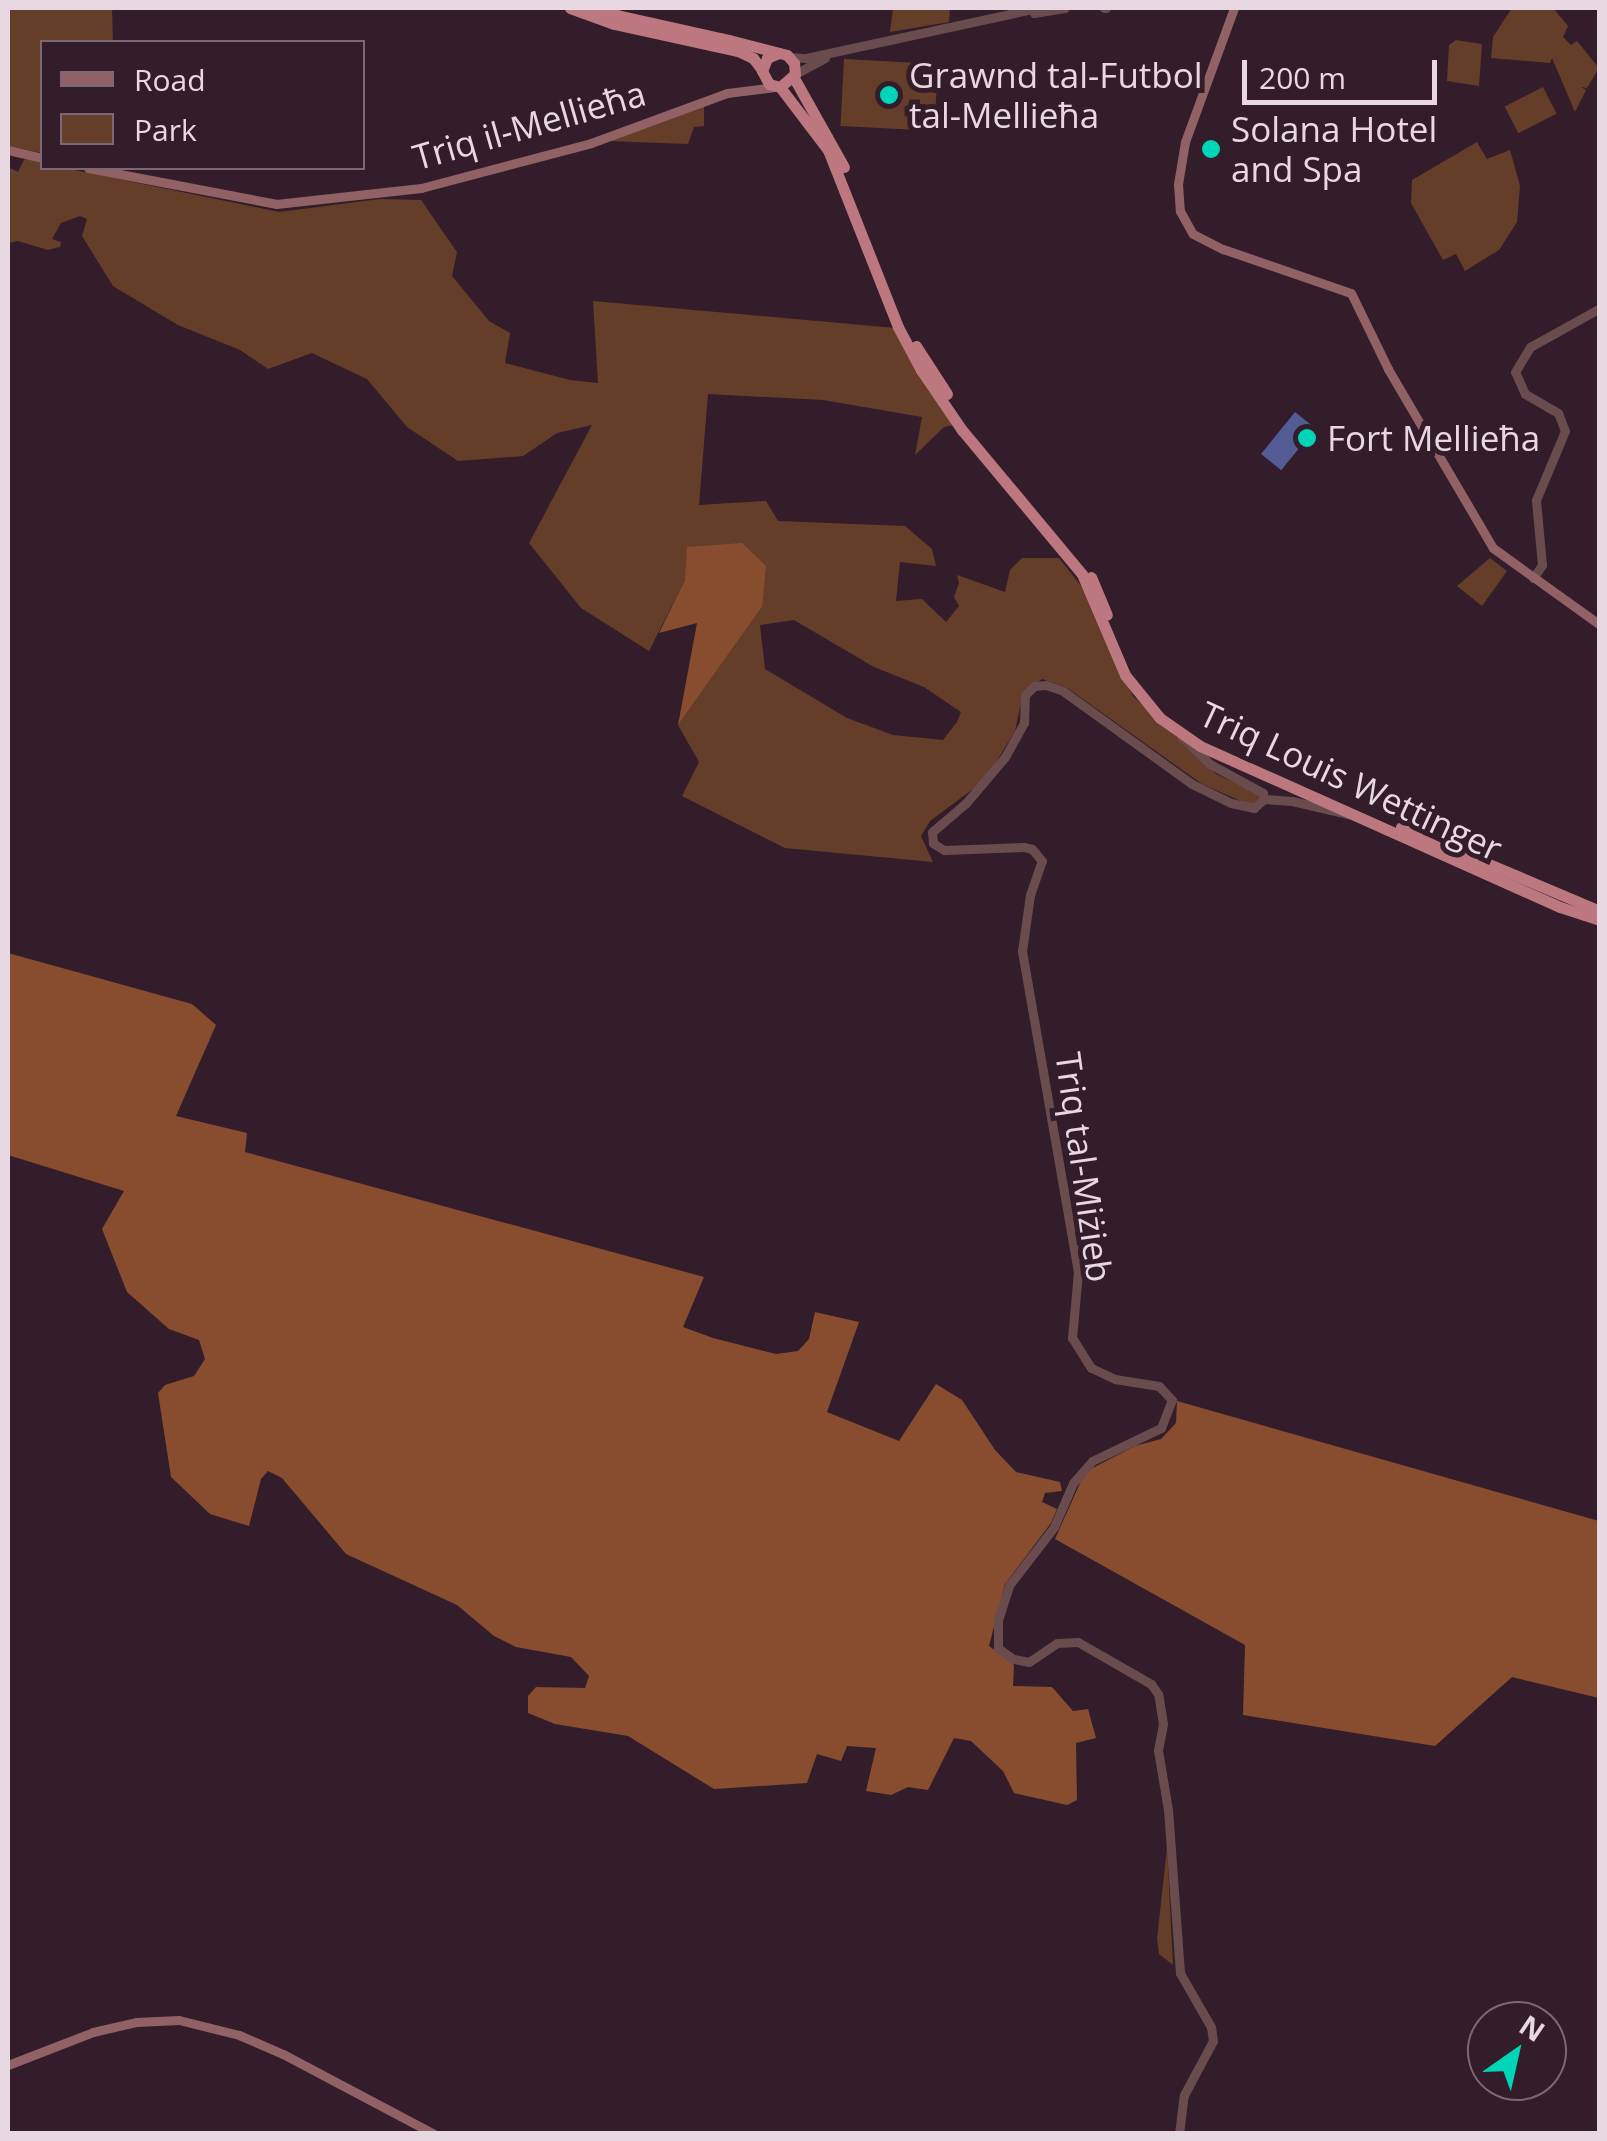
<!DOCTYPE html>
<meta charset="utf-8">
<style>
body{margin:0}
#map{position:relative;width:1607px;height:2141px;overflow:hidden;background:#331d2b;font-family:"Open Sans",sans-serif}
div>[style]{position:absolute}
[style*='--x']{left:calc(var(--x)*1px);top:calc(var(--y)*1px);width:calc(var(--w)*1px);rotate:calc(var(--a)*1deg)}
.green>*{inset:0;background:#653e2a;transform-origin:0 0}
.forest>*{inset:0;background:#884d2f}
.water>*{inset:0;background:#535b94;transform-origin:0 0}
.tertiary>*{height:9px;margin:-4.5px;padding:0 4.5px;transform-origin:4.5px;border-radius:4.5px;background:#6a4c4e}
.secondary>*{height:9px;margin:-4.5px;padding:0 4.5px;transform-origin:4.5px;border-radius:4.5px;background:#916165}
.trunk>*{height:11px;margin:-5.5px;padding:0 5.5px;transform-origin:5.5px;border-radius:5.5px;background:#bc787e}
.dots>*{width:28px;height:28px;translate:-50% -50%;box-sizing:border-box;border:5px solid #331d2b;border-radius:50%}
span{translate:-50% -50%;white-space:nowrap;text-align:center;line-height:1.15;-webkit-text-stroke:10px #331d2b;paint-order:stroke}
.poi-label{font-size:35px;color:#e8d8e1}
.left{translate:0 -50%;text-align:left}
.street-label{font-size:35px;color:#e8d8e1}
.frame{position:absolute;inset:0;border:10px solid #e8d8e1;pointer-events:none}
.legend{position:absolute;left:40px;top:40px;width:325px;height:130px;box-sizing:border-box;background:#331d2b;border:2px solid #7b6874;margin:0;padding:12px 18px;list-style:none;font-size:30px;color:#e8d8e1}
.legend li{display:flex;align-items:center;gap:20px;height:50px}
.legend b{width:50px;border:2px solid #7b6874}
.north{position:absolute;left:1467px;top:2001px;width:100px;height:100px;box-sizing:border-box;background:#331d2b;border:2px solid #7b6874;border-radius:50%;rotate:34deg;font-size:28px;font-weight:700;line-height:40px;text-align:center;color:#e8d8e1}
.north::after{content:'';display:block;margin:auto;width:35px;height:45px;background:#00d5b7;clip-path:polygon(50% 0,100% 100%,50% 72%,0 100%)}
.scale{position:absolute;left:1242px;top:60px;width:195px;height:45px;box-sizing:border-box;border:5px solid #e8d8e1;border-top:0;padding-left:12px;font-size:30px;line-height:35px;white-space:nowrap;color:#e8d8e1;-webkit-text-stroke:8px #331d2b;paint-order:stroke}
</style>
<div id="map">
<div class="green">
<div style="clip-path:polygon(8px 8px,112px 8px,113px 42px,42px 42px,42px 153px,8px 146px)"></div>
<div style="clip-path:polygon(893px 8px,950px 8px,949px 22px,890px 32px)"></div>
<div style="clip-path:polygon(1512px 8px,1553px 8px,1568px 26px,1563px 37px,1571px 45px,1577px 41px,1599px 68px,1587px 88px,1581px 87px,1586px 90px,1575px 112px,1552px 58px,1550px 63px,1491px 58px,1493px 37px)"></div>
<div style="clip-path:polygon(1456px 40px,1482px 44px,1479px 86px,1447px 81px,1449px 45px)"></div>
<div style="left:844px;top:59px;width:94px;height:67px;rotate:3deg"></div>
<div style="left:1543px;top:87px;width:30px;height:43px;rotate:63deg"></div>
<div style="clip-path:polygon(704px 106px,704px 126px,694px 127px,688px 144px,609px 141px)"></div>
<div style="clip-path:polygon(1477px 142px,1487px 159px,1510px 150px,1520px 186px,1517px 222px,1499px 250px,1465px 271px,1456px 254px,1443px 260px,1411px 203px,1412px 180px)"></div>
<div style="clip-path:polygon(evenodd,25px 158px,42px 162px,42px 168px,65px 168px,279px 212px,380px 199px,421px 200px,457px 252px,452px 276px,489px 321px,510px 333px,505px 363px,570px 380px,598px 383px,593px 301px,895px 328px,954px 425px,944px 427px,915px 455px,922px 417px,823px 400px,708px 394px,699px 505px,766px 501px,778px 521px,905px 526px,932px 549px,936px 566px,900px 562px,896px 601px,922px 599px,946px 622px,959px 606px,954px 597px,959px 583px,957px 575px,1005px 592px,1010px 570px,1022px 558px,1059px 558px,1082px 587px,1133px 696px,1216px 774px,1261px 795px,1262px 802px,1252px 806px,1202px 784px,1066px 687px,1042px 679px,1023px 693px,1015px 731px,985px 780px,930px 821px,921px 836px,933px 862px,785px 848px,682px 796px,699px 762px,678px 725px,762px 607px,685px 580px,649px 651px,581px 608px,529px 543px,592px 425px,557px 433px,523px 456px,458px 461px,407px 427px,367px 379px,312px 353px,268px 369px,240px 350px,178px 325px,113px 286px,82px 236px,87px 219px,80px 216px,61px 223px,52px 239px,61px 242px,60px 247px,48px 250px,18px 241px,8px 243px,8px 167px,18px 172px,25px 158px,794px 620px,874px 667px,924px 687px,961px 712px,957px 722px,943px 740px,893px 735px,847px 718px,765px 669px,760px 625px,794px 620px)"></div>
<div style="clip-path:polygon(1490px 558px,1507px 571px,1482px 606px,1457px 586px)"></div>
<div style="clip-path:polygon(1167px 1848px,1173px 1965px,1159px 1954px,1157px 1939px)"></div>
</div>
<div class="forest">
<div style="clip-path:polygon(742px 543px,766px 566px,762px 607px,678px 725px,697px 623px,659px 633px,685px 580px,687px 547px)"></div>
<div style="clip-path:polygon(8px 953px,192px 1004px,216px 1025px,176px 1116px,247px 1133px,245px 1152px,704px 1277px,683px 1327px,713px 1338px,776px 1354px,798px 1351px,809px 1339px,815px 1312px,859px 1322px,827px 1412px,899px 1441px,936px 1384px,962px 1400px,995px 1450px,1016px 1472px,1060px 1482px,1062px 1491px,1045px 1493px,1042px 1502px,1057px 1509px,1051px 1523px,1005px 1584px,989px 1646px,1014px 1665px,1013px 1686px,1052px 1687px,1073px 1711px,1088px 1709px,1096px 1738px,1076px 1743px,1077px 1800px,1067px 1805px,1014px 1793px,1003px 1771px,971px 1741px,954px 1738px,928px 1790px,908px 1787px,891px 1795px,866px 1791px,876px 1748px,847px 1746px,841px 1761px,817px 1754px,807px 1783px,714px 1789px,628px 1736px,555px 1724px,528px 1713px,528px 1696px,536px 1687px,585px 1688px,589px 1676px,571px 1657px,516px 1647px,494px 1636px,457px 1605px,346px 1554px,282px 1478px,268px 1471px,261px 1479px,249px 1526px,210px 1514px,171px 1477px,158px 1393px,165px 1385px,194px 1376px,205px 1359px,199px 1340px,169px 1329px,127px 1292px,102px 1229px,124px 1191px,8px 1155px)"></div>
<div style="clip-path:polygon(1177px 1401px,1599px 1521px,1599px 1698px,1512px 1677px,1435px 1746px,1243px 1715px,1245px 1645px,1055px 1539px,1085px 1472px,1135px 1446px,1161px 1439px,1176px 1423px)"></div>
</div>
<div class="water">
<div style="left:1295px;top:412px;width:26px;height:54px;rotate:39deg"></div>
</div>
<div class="tertiary">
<div style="--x:1104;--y:8;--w:2;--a:0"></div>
<div style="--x:1034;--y:13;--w:31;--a:-9"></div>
<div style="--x:790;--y:57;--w:16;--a:4"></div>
<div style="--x:806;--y:58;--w:236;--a:-12.2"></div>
<div style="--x:795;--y:74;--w:34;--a:-28"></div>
<div style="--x:1533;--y:578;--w:16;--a:-55"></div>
<div style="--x:1542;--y:565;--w:65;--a:-95.3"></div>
<div style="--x:1536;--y:500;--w:75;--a:-67.2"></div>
<div style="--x:1565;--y:431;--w:19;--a:-111"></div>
<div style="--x:1558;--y:413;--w:38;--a:-150"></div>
<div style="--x:1525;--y:394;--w:24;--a:-114"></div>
<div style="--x:1515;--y:372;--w:29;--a:-59"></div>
<div style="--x:1530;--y:347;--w:80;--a:-29.1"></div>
<div style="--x:1181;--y:736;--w:40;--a:44"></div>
<div style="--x:1210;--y:764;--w:60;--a:28.7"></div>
<div style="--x:1263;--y:793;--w:6;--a:81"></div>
<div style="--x:1179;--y:2134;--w:39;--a:-83"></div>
<div style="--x:1184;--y:2095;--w:61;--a:-61.8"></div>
<div style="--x:1213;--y:2041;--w:14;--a:-98"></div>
<div style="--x:1211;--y:2027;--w:62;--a:-119.9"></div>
<div style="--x:1180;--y:1973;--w:163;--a:-94.2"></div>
<div style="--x:1168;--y:1810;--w:61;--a:-99.5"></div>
<div style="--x:1158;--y:1750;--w:26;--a:-79"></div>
<div style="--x:1163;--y:1724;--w:30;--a:-99"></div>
<div style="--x:1158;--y:1694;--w:12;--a:-125"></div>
<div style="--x:1151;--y:1684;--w:84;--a:-150.1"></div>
<div style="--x:1078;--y:1642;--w:21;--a:177"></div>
<div style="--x:1057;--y:1643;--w:34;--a:146"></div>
<div style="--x:1029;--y:1662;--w:16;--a:-169"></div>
<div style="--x:1013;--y:1659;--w:19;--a:-144"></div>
<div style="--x:998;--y:1648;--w:28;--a:-90"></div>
<div style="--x:998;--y:1620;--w:38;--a:-72"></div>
<div style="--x:1010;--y:1584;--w:72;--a:-52.3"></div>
<div style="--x:1054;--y:1527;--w:48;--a:-66.6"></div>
<div style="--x:1073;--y:1483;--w:29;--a:-49"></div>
<div style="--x:1092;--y:1461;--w:76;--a:-25.6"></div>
<div style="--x:1161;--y:1428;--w:30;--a:-69"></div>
<div style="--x:1172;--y:1400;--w:19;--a:-133"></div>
<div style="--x:1159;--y:1386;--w:45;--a:-171"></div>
<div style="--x:1115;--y:1379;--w:26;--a:-155"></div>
<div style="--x:1091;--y:1368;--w:36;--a:-122"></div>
<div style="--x:1072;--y:1338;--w:66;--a:-84.8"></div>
<div style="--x:1078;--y:1272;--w:326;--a:-99.9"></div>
<div style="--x:1022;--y:951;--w:57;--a:-81.9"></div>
<div style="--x:1030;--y:895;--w:36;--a:-71"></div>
<div style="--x:1042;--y:861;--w:16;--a:-130"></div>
<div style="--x:1032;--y:849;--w:9;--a:-167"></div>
<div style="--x:1023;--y:847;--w:79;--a:177.8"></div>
<div style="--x:944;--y:850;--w:13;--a:-148"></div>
<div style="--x:933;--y:843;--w:11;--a:-95"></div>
<div style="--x:932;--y:832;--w:45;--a:-40.5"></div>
<div style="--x:966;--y:803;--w:60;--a:-49.7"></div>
<div style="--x:1005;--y:757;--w:39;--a:-61"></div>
<div style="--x:1024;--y:723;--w:28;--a:-88"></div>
<div style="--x:1025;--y:695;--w:13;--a:-45"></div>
<div style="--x:1034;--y:686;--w:12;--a:-5"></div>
<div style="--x:1046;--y:685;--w:18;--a:19"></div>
<div style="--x:1063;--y:691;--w:159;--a:35.8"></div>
<div style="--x:1192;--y:784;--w:43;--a:26"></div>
<div style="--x:1231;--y:803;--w:24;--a:12"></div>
<div style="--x:1254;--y:808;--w:13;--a:-42"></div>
<div style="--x:1264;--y:799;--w:28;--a:4"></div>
<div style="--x:1292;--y:801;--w:62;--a:13.1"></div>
</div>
<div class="secondary">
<div style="--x:1234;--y:8;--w:143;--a:110.1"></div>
<div style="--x:1185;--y:142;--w:43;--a:99.5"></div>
<div style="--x:1178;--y:184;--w:27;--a:86"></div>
<div style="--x:1180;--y:211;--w:26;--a:61"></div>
<div style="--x:1193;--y:234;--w:34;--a:27"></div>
<div style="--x:1223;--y:249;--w:135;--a:19"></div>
<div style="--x:1351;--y:293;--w:85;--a:64"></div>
<div style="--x:1388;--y:369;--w:208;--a:59.6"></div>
<div style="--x:1493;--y:548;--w:132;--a:35.7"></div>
<div style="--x:8;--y:150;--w:35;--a:13"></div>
<div style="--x:88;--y:168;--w:191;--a:10.8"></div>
<div style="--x:276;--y:204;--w:146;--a:-6.3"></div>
<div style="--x:421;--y:188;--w:176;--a:-14.8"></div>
<div style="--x:591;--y:143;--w:145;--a:-20.2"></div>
<div style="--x:727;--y:93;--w:48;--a:-7.1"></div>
<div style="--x:8;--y:2065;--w:91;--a:-21.2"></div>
<div style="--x:93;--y:2032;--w:44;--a:-13.1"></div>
<div style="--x:136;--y:2022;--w:43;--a:-2.7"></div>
<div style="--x:179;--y:2020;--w:62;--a:14"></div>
<div style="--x:239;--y:2035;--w:48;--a:23.4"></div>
<div style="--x:283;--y:2054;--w:171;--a:27.9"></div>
</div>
<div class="trunk">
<div style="--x:570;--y:8;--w:47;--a:20"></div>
<div style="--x:614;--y:24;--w:127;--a:12.3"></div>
<div style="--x:738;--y:51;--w:17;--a:25"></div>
<div style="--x:753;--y:58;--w:15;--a:53"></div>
<div style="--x:593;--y:8;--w:25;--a:16"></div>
<div style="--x:617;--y:15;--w:115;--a:12.6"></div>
<div style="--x:729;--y:40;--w:60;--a:14.5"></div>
<div style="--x:787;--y:55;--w:11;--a:49"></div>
<div style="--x:794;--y:63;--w:11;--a:85"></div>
<div style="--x:795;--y:74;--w:20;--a:139"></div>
<div style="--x:780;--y:87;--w:11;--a:-165"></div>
<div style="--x:769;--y:84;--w:15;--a:-118"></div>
<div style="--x:762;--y:71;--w:14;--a:-69"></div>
<div style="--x:767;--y:58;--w:13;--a:-23"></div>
<div style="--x:794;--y:78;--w:102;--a:60.7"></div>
<div style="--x:780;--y:87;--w:79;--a:52.7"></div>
<div style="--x:828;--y:150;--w:190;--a:68.4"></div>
<div style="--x:898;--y:327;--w:49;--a:61.9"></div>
<div style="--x:921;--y:370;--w:73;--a:55.7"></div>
<div style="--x:962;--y:430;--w:187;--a:50.2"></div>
<div style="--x:1082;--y:574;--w:110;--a:66.9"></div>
<div style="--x:1125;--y:675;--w:55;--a:50.9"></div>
<div style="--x:1160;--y:718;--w:49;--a:35"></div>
<div style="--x:1200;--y:746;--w:394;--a:24.1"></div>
<div style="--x:1560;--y:907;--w:42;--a:18"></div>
<div style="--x:916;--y:346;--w:57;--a:57.1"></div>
<div style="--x:1091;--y:577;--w:41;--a:67.2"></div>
<div style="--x:1401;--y:827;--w:216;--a:22.9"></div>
</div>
<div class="dots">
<div style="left:889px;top:95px;background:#00d5b7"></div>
<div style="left:1211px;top:149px;background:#00d5b7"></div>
<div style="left:1307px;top:438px;background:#00d5b7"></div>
</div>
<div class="poi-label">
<span class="left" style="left:909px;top:95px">Grawnd tal-Futbol<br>tal-Mellieħa</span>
<span class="left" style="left:1231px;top:149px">Solana Hotel<br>and Spa</span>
<span class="left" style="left:1327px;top:438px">Fort Mellieħa</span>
</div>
<div class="street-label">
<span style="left:529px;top:125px;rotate:-16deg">Triq il-Mellieħa</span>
<span style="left:1351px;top:781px;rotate:25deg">Triq Louis Wettinger</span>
<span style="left:1084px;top:1167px;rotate:82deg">Triq tal-Miżieb</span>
</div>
<div class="frame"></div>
<ul class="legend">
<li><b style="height:12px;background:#916165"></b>Road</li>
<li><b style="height:28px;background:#653e2a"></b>Park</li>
</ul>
<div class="north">N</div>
<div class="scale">200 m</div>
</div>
